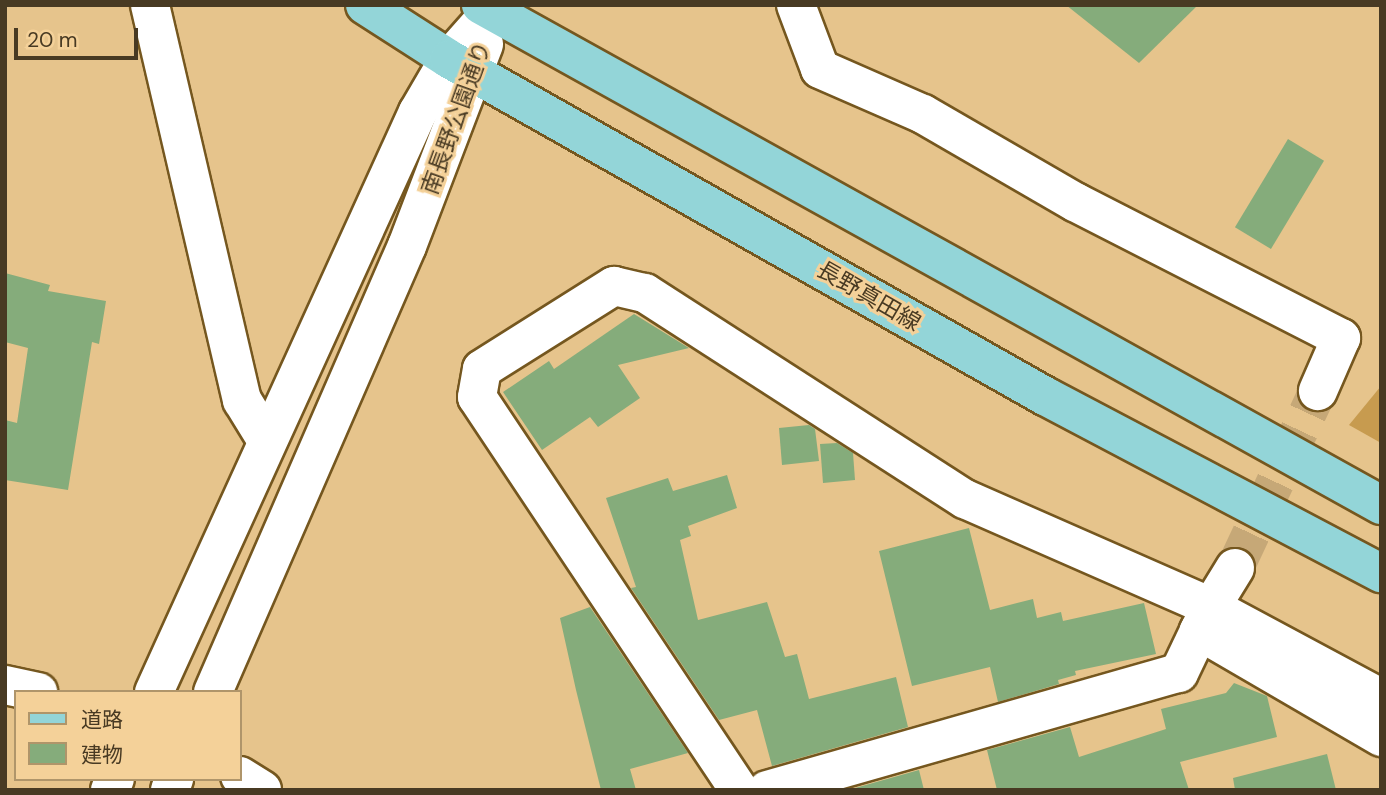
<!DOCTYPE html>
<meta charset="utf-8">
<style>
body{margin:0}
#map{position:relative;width:1386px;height:795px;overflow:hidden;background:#e6c48c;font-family:"DM Sans","Noto Sans JP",sans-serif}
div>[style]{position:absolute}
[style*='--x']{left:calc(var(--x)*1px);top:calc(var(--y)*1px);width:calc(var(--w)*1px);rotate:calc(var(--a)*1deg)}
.green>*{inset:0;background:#c79b4f}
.building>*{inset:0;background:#85ac7b;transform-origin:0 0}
.minor-tunnel>*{height:38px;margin-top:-19px;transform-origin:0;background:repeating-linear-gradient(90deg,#c6a877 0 38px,transparent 0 57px)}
.roads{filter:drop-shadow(2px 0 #75571f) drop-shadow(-2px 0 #75571f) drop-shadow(0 2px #75571f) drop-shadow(0 -2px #75571f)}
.minor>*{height:38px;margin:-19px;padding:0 19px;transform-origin:19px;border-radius:19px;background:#fff}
.tertiary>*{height:38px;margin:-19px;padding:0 19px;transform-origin:19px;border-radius:19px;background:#fff}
.primary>*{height:38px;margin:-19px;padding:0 19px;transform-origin:19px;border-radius:19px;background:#93d5d8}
span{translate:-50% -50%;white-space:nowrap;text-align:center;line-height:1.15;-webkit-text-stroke:6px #f4d199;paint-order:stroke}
.street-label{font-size:23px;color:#483a23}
.frame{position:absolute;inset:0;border:7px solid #483a23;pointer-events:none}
.legend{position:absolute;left:14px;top:690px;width:228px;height:91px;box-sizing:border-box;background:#f4d199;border:2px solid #af956a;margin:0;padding:9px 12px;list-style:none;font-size:21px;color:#483a23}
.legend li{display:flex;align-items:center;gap:14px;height:35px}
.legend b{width:35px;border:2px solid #af956a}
.scale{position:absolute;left:14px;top:28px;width:124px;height:32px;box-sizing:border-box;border:4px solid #483a23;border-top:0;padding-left:9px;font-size:21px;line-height:24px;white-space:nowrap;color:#483a23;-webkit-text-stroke:5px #f4d199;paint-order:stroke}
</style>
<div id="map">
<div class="green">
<div style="clip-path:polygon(1381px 386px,1381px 443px,1349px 425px)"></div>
</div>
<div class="building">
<div style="clip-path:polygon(1066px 5px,1198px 5px,1139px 63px)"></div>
<div style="left:1288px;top:139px;width:42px;height:103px;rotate:31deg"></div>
<div style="clip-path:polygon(5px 273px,50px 285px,48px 291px,106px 301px,99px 344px,92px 342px,68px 490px,5px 480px,5px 420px,17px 423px,28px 348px,5px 342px)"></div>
<div style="clip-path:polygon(634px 314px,689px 348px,618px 365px,640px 398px,598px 427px,590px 417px,542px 450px,503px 392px,549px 361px,554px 369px)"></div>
<div style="clip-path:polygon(809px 425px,815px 429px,819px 461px,782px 465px,779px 428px)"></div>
<div style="clip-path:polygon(837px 443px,853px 453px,855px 480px,823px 483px,820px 444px)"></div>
<div style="clip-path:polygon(727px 475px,737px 508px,688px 526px,691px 536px,680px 540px,698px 620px,767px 602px,785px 657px,797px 654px,809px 699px,896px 677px,908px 727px,772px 766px,757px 710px,719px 720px,631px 588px,636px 587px,606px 498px,668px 478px,673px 491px)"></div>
<div style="clip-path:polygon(969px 528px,990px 610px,1033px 599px,1037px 618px,1061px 612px,1063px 621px,1144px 603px,1156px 654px,1075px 671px,1076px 675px,1058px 680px,1059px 684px,998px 702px,990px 667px,912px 686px,879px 551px)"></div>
<div style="clip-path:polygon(590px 607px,688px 753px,630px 769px,636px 790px,601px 790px,576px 690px,560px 618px)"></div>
<div style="clip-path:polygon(1234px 683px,1267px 696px,1277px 737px,1180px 762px,1189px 790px,997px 790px,987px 750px,1070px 727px,1079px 757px,1166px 729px,1161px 709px,1226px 693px)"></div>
<div style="clip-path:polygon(1327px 754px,1336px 790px,1235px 790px,1233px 778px)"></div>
<div style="clip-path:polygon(919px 770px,924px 790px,848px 790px)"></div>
</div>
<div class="minor-tunnel">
<div style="--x:1235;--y:568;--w:195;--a:-64.9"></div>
</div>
<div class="roads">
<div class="minor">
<div style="--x:150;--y:5;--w:406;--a:76.9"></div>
<div style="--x:242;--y:400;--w:48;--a:58.6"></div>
<div style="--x:796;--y:5;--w:68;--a:69.4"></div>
<div style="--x:820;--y:69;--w:112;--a:23.6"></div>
<div style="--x:923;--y:114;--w:176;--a:30.1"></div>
<div style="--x:1075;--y:202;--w:299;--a:27.1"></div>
<div style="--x:1341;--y:338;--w:58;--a:113.5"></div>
<div style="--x:1235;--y:568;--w:46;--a:121.6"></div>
<div style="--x:1211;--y:607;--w:193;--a:28.2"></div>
<div style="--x:5;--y:685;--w:34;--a:12"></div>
<div style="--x:240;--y:776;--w:26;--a:32"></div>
<div style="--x:739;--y:790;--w:472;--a:-123.7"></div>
<div style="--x:477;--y:397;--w:28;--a:-80"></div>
<div style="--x:482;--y:369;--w:156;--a:-32.2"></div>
<div style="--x:614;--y:286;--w:32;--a:13"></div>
<div style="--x:645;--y:293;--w:381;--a:32.8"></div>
<div style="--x:965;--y:499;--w:269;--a:23.7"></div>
<div style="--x:1211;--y:607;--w:27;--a:117"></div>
<div style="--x:1199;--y:631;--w:211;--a:30.2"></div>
<div style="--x:767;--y:790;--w:428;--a:-15.9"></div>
<div style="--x:1179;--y:673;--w:47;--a:-64.5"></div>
</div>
<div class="tertiary">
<div style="--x:154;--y:692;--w:637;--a:-65.53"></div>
<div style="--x:418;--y:112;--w:61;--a:-59.7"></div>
<div style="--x:449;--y:59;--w:72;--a:-48.4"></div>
<div style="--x:213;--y:692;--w:486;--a:-66.5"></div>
<div style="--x:407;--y:246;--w:216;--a:-69.1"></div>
<div style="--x:110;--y:790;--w:12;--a:-66"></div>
<div style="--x:170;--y:790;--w:12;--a:-70"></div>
</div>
<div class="primary">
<div style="--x:365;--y:5;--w:100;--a:32.7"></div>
<div style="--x:449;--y:59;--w:685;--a:29.49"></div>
<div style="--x:1045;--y:396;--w:380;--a:27.8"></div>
<div style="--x:481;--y:5;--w:1030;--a:29.05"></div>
</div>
</div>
<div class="street-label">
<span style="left:456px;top:118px;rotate:-70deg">南長野公園通り</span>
<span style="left:869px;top:296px;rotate:30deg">長野真田線</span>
</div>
<div class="frame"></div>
<ul class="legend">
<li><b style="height:9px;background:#93d5d8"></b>道路</li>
<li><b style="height:19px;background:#85ac7b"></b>建物</li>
</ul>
<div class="scale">20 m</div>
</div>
